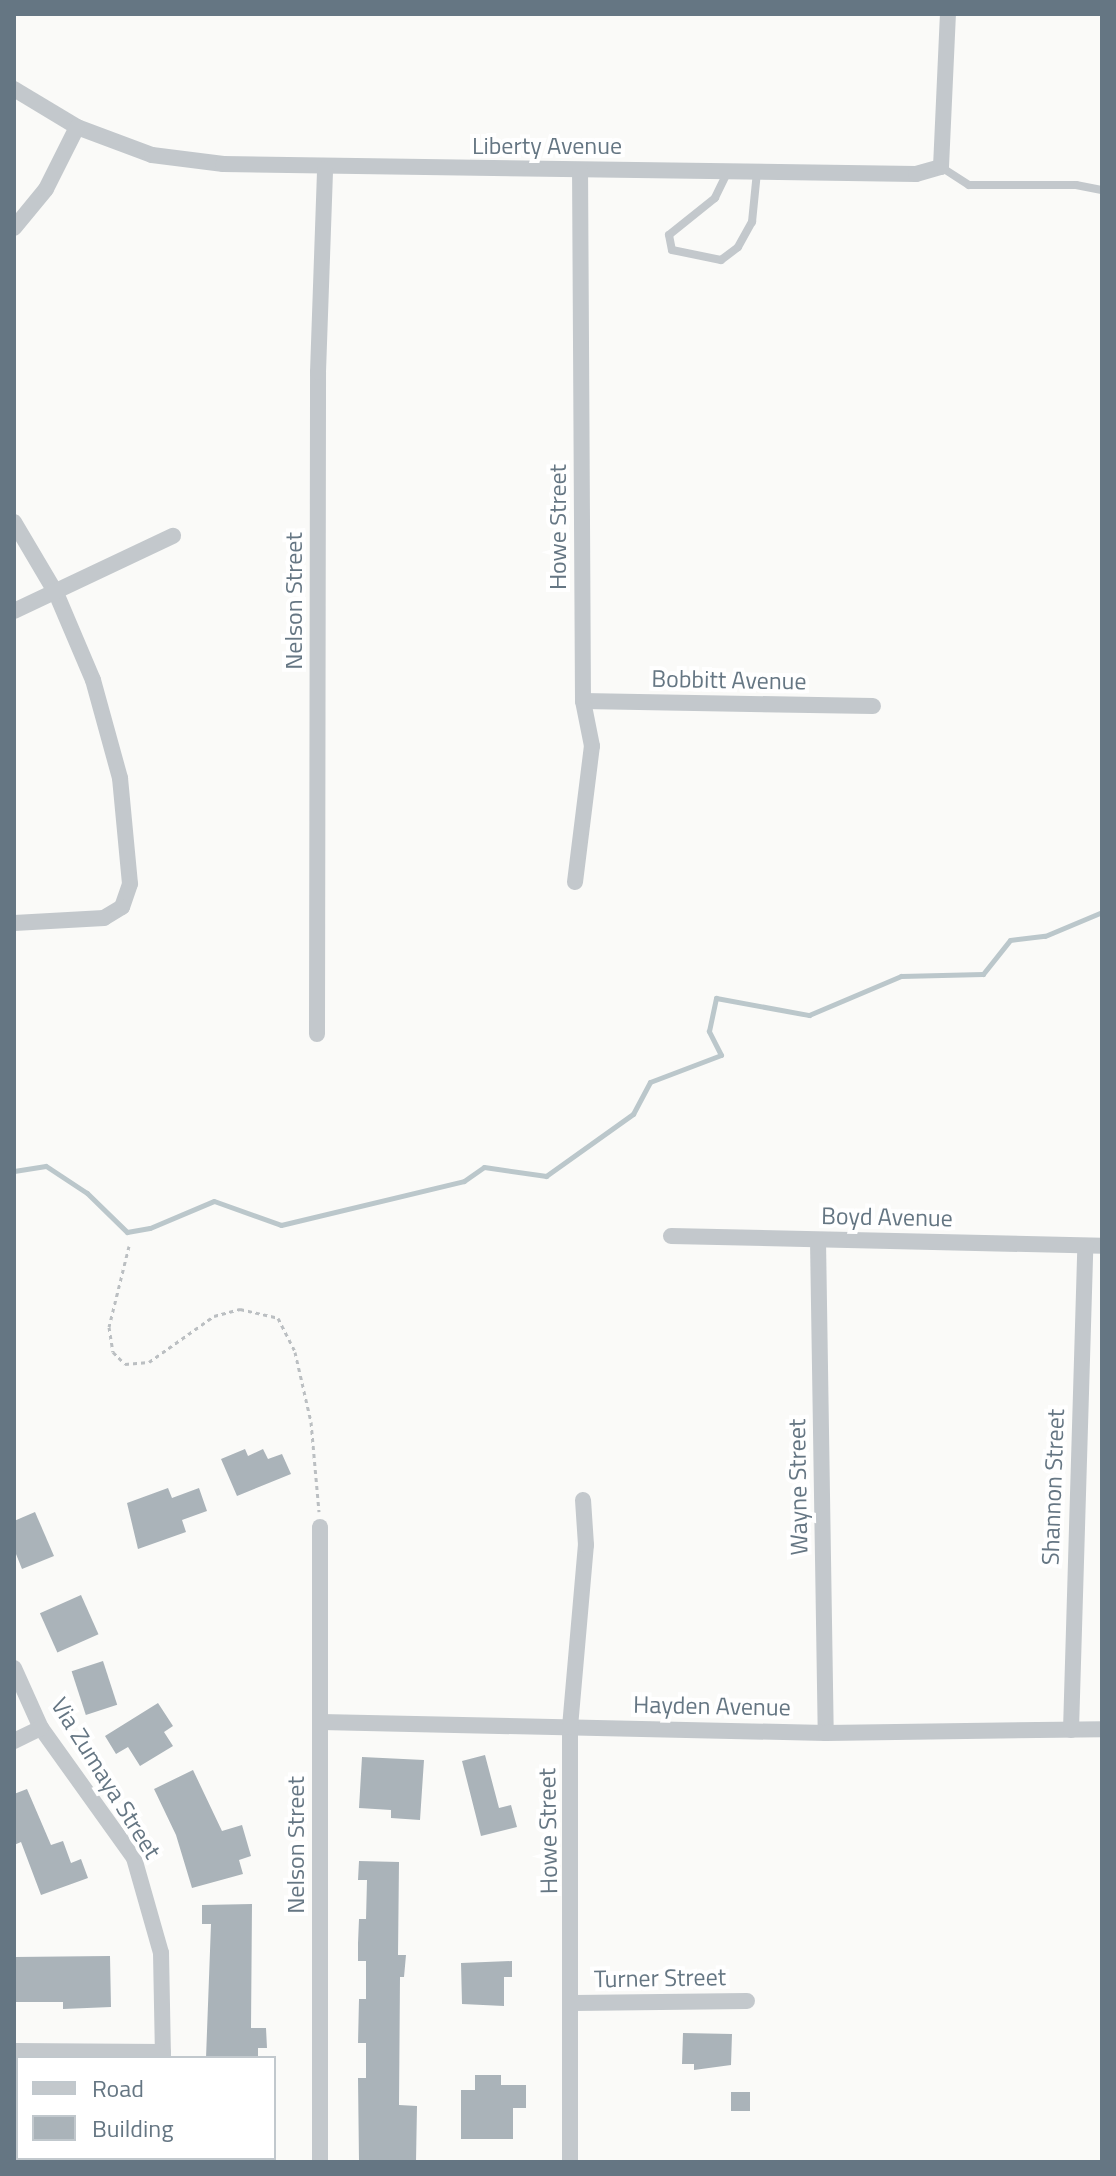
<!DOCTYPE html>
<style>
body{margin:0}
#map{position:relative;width:1116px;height:2176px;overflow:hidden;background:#fafaf8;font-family:"Titillium Web",sans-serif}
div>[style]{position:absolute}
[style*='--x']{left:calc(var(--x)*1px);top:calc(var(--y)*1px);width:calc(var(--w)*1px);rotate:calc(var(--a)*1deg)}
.stream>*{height:5px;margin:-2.5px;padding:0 2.5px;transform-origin:2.5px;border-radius:2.5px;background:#bbc7cb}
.building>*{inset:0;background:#aab3b9;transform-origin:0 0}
.path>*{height:3px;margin-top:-1.5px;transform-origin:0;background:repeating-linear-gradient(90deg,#bbbfc2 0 4px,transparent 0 8px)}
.service>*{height:8px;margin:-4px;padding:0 4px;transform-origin:4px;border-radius:4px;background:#c3c8cc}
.minor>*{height:16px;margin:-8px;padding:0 8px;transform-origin:8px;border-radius:8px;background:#c3c8cc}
span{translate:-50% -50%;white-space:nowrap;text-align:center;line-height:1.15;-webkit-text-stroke:8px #fff;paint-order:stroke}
.street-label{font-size:24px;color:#657683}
.frame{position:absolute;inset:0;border:16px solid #657683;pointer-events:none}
.legend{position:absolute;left:16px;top:2056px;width:260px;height:104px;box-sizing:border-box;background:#fff;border:2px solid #c1c8cd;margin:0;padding:10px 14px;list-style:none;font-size:24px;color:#657683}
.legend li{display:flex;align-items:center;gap:16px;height:40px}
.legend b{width:40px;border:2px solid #c1c8cd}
</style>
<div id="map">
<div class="stream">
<div style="--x:14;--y:1171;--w:32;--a:-9"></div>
<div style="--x:46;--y:1166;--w:49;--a:33.4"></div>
<div style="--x:87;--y:1193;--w:56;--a:44.3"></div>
<div style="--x:127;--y:1232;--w:23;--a:-10"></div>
<div style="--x:150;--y:1228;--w:69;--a:-22.9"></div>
<div style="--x:214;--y:1201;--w:71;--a:19.7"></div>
<div style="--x:281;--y:1225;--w:188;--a:-13.5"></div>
<div style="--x:464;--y:1181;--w:24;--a:-35"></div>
<div style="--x:484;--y:1167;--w:63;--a:8.3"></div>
<div style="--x:546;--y:1176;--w:107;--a:-35.5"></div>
<div style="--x:633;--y:1114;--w:36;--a:-62"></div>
<div style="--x:650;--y:1082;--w:76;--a:-20.8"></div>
<div style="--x:721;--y:1055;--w:27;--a:-117"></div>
<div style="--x:709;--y:1031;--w:34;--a:-78"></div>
<div style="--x:716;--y:998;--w:95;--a:10.4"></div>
<div style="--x:809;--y:1015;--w:100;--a:-23"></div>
<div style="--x:901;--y:976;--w:82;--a:-1.4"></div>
<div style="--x:983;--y:974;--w:43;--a:-51.5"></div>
<div style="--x:1010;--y:940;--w:35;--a:-7"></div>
<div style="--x:1045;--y:936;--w:62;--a:-22.8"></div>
</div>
<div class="building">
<div style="clip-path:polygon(245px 1449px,248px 1456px,263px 1449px,268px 1459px,282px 1454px,291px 1474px,237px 1496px,221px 1459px)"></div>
<div style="clip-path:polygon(168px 1488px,172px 1498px,199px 1488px,207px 1511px,182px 1520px,186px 1532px,138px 1549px,127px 1503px)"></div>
<div style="clip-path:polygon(35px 1512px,54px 1556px,22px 1569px,14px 1549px,14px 1521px)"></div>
<div style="left:81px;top:1595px;width:43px;height:45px;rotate:66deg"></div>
<div style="left:103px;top:1661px;width:46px;height:33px;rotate:72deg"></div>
<div style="clip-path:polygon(158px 1703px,173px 1726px,164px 1732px,173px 1746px,140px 1766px,128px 1747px,116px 1754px,105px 1736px)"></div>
<div style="clip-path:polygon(485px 1755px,499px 1808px,511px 1805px,517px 1827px,481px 1836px,462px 1761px)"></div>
<div style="clip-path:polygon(362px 1757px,424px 1760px,420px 1820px,391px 1818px,391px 1810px,359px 1808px)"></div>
<div style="clip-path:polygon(193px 1770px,222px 1831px,242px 1825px,251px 1856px,239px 1860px,243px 1874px,192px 1888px,176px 1835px,154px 1789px)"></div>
<div style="clip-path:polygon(27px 1789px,51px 1845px,63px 1841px,71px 1863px,81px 1859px,88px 1878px,41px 1895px,21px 1842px,14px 1845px,14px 1794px)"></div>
<div style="clip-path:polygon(359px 1861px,399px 1862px,398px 1955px,406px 1955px,404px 1977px,400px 1977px,399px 2105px,417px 2106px,416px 2162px,359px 2162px,358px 2078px,366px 2078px,366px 2043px,358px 2043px,359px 1999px,366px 1999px,366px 1961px,358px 1961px,358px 1943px,359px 1919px,366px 1919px,367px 1880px,358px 1880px)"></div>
<div style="clip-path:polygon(252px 1904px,251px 2028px,266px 2028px,267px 2048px,258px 2048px,258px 2058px,206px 2058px,211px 1924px,202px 1924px,202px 1905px)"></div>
<div style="clip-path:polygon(110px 1956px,111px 2007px,63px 2009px,63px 2002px,14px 2002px,14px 1957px)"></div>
<div style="clip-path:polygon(512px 1961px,512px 1977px,504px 1977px,504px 2006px,462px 2004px,461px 1963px)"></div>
<div style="clip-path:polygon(683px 2033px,732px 2034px,731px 2065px,694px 2070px,694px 2064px,682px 2064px)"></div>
<div style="clip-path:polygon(475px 2075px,501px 2075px,501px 2085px,526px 2085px,526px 2108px,513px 2108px,513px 2139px,461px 2139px,461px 2090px,475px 2090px)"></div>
<div style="left:731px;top:2092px;width:19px;height:19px"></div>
</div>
<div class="path">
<div style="--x:129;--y:1246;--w:83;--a:103.9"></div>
<div style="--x:109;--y:1327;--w:25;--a:81"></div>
<div style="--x:113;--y:1352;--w:17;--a:45"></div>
<div style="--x:125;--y:1364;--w:24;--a:-5"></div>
<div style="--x:149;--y:1362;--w:80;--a:-35.3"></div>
<div style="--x:214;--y:1316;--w:27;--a:-15"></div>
<div style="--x:240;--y:1309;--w:39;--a:13"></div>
<div style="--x:278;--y:1318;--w:38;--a:63"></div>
<div style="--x:295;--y:1352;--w:72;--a:77.1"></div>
<div style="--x:311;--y:1422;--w:90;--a:84.9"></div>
</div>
<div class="service">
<div style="--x:941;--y:167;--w:33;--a:33"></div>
<div style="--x:969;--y:185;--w:107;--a:0"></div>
<div style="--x:1076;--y:185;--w:26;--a:11"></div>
<div style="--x:728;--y:171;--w:30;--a:116"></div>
<div style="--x:715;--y:198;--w:59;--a:141.2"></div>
<div style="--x:669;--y:235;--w:15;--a:79"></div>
<div style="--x:672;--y:250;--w:50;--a:11.5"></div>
<div style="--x:721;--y:260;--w:21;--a:-37"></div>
<div style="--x:738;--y:247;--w:29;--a:-61"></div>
<div style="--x:752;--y:222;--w:50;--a:-84.3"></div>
</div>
<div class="minor">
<div style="--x:14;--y:89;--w:74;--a:31.1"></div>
<div style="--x:77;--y:127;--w:80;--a:20.5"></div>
<div style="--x:152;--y:155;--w:72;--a:7.2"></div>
<div style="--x:223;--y:164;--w:693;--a:0.83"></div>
<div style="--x:916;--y:174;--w:26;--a:-16"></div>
<div style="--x:941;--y:167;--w:153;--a:-87.4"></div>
<div style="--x:14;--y:228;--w:50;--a:-50.6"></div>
<div style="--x:46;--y:189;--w:69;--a:-63.4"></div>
<div style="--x:14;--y:522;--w:82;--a:59.4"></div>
<div style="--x:56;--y:593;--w:95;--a:67"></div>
<div style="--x:93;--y:680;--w:102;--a:74.6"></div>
<div style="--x:120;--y:778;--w:106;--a:84.6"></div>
<div style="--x:130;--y:884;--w:24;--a:109"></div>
<div style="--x:122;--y:907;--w:21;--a:149"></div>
<div style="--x:104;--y:918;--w:90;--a:176.8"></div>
<div style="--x:14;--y:611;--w:176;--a:-25.3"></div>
<div style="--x:583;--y:701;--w:290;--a:1"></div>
<div style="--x:575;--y:882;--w:137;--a:-82.9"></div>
<div style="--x:592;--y:746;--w:46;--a:-101.3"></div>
<div style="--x:583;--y:701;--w:531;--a:-90.32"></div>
<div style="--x:317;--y:1034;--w:662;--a:-89.91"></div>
<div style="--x:318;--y:372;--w:203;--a:-88"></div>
<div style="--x:671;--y:1236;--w:431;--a:1.3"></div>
<div style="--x:818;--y:1240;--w:493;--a:89.1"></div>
<div style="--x:14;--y:1668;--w:66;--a:65.8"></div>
<div style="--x:41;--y:1728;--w:160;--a:54.4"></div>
<div style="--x:134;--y:1858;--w:99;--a:74.1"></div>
<div style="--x:161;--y:1953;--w:105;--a:88.9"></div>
<div style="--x:321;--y:1722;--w:505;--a:1.25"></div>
<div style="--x:826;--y:1733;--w:276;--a:-0.8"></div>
<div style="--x:1071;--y:1730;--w:484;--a:-88.3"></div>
<div style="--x:14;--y:1741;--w:30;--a:-26"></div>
<div style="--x:574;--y:2003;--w:173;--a:-0.7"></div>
<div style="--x:14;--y:2051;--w:149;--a:0.4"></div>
<div style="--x:159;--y:2162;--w:4;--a:-90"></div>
<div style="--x:320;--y:2162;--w:635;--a:-90"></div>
<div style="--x:570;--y:2162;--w:435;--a:-90"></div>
<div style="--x:570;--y:1727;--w:183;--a:-85"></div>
<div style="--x:586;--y:1545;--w:45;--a:-93.8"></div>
</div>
<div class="street-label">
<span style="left:547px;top:146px">Liberty Avenue</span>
<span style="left:558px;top:527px;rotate:-90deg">Howe Street</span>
<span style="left:294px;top:601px;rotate:-90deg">Nelson Street</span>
<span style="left:729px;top:680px;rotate:1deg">Bobbitt Avenue</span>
<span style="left:887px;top:1217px;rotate:1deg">Boyd Avenue</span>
<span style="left:798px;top:1487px;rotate:-91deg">Wayne Street</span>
<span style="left:1053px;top:1487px;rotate:-88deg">Shannon Street</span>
<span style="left:712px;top:1706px;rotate:1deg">Hayden Avenue</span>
<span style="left:106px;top:1778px;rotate:58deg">Via Zumaya Street</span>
<span style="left:548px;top:1831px;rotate:-91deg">Howe Street</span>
<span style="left:296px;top:1845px;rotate:-90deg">Nelson Street</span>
<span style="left:660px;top:1978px;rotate:-1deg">Turner Street</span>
</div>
<div class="frame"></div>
<ul class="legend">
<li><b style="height:10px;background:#c3c8cc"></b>Road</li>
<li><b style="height:22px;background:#aab3b9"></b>Building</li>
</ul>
</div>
